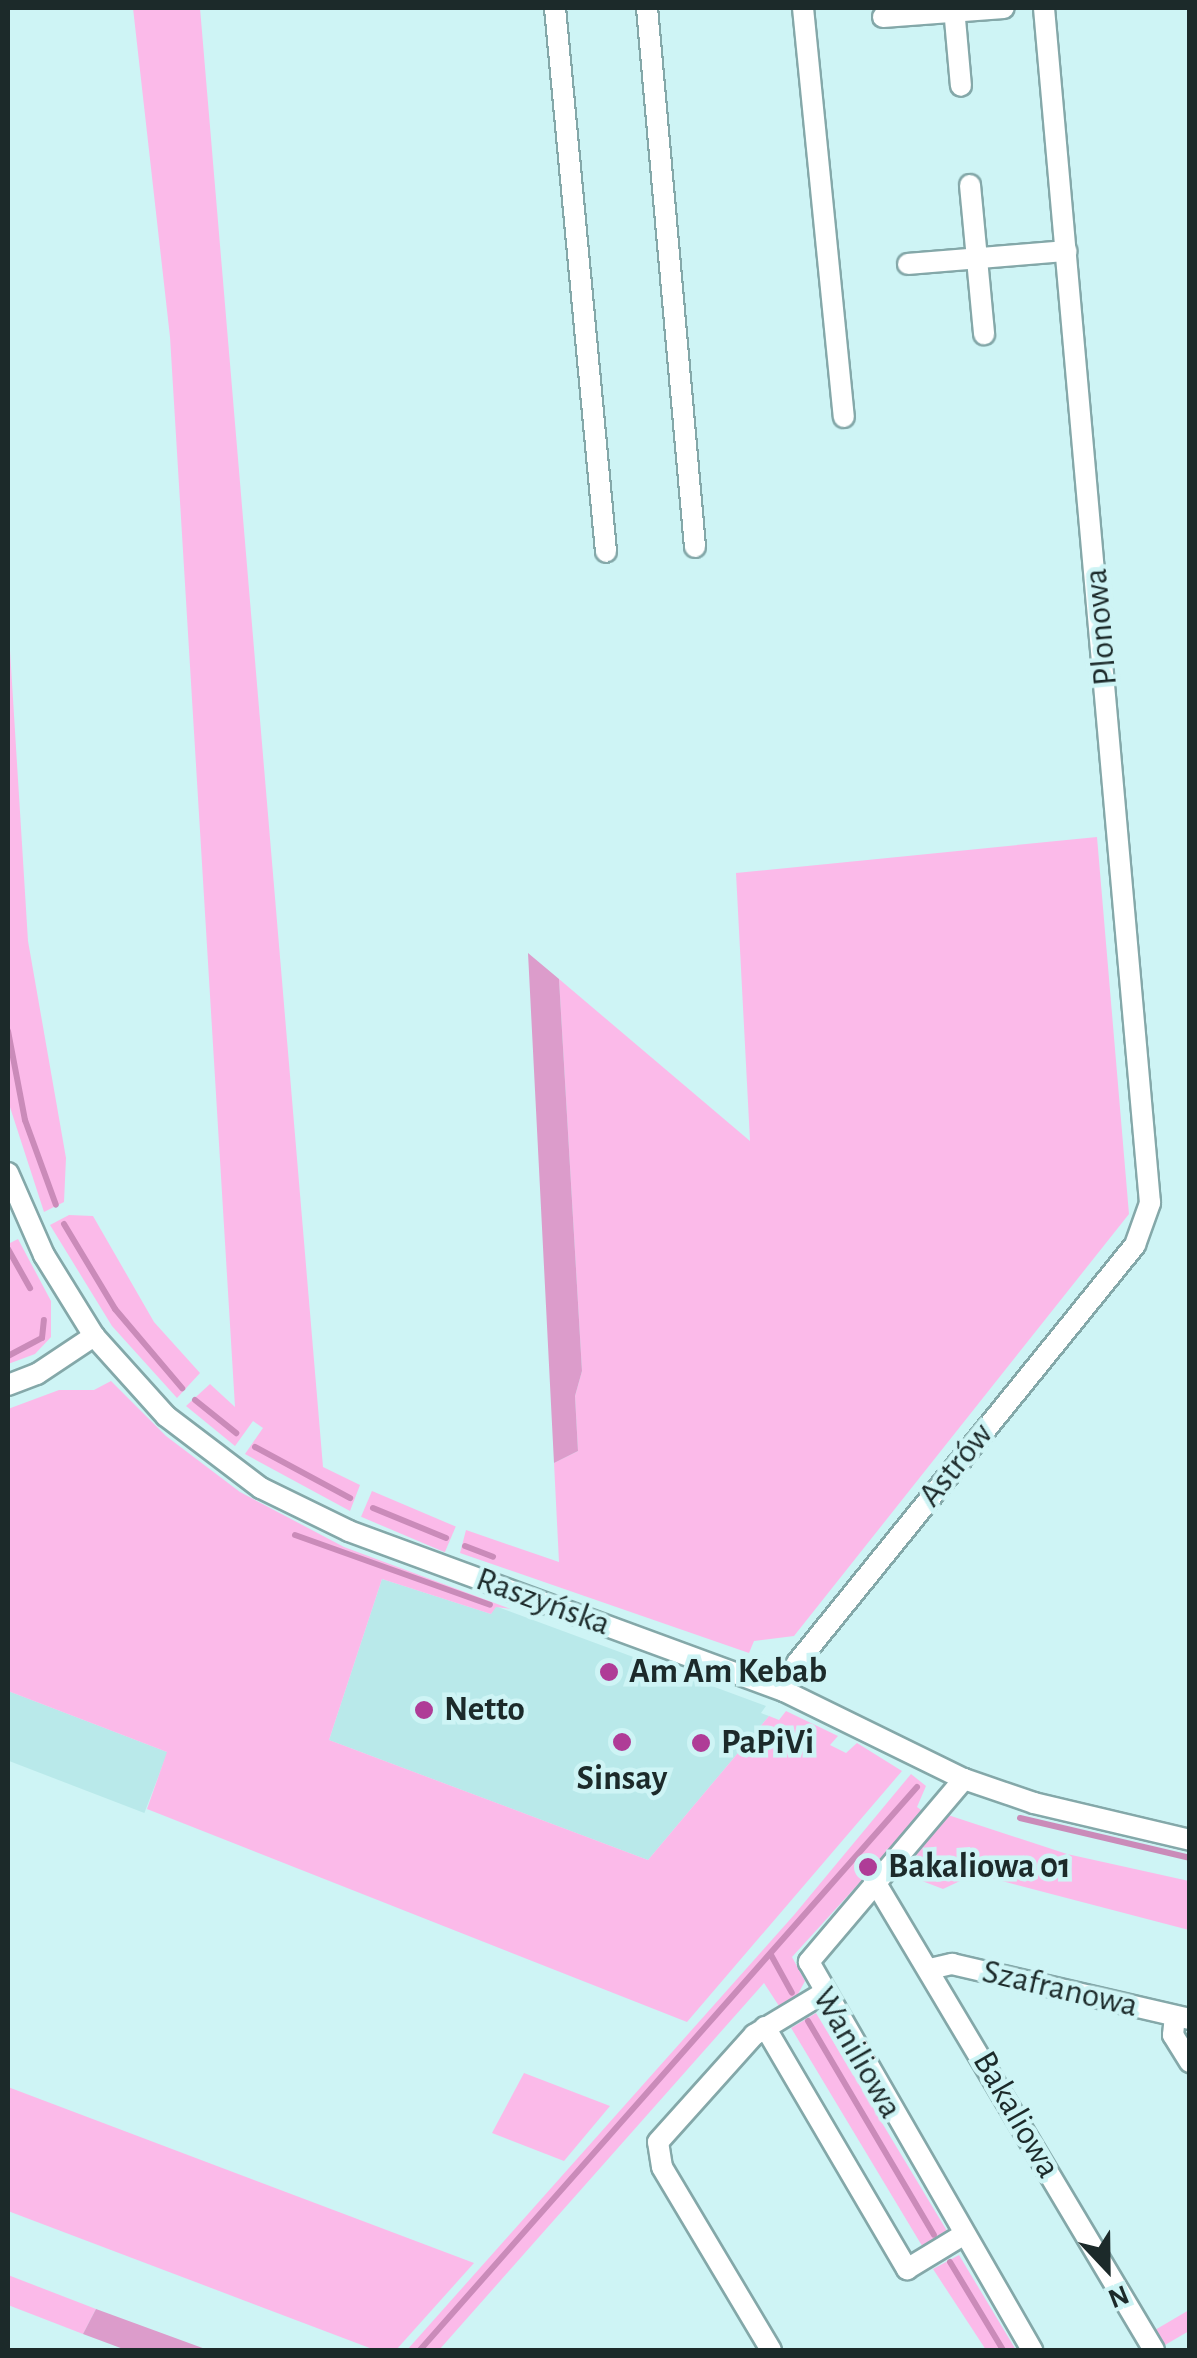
<!DOCTYPE html>
<meta charset="utf-8">
<style>
body{margin:0}
#map{position:relative;width:1197px;height:2358px;overflow:hidden;background:#cef4f5;font-family:"Alegreya Sans",sans-serif}
div>[style]{position:absolute}
[style*='--x']{left:calc(var(--x)*1px);top:calc(var(--y)*1px);width:calc(var(--w)*1px);rotate:calc(var(--a)*1deg)}
.built>*{inset:0;background:#b9e9ea;transform-origin:0 0}
.green>*{inset:0;background:#fbbae9;transform-origin:0 0}
.forest>*{inset:0;background:#dc9ccb}
.stream>*{height:6px;margin:-3px;padding:0 3px;transform-origin:3px;border-radius:3px;background:#ca8bb9}
.roads{filter:drop-shadow(2px 0 #84a8a9) drop-shadow(-2px 0 #84a8a9) drop-shadow(0 2px #84a8a9) drop-shadow(0 -2px #84a8a9)}
.minor>*{height:20px;margin:-10px;padding:0 10px;transform-origin:10px;border-radius:10px;background:#fff}
.dots>*{width:28px;height:28px;translate:-50% -50%;box-sizing:border-box;border:5px solid #cef4f5;border-radius:50%}
span{translate:-50% -50%;white-space:nowrap;text-align:center;line-height:1.15;-webkit-text-stroke:9px #cef4f5;paint-order:stroke}
.street-label{font-size:35px;color:#1c2a2a}
.poi-label{font-size:35px;color:#1c2a2a;font-weight:700}
.left{translate:0 -50%;text-align:left}
.frame{position:absolute;inset:0;border:10px solid #1c2a2a;pointer-events:none}
.north{position:absolute;left:1057px;top:2218px;width:100px;height:100px;-webkit-text-stroke:8px #cef4f5;paint-order:stroke;rotate:158deg;font-size:28px;font-weight:700;line-height:40px;text-align:center;color:#1c2a2a}
.north::after{content:'';display:block;margin:auto;width:35px;height:45px;background:#1c2a2a;clip-path:polygon(50% 0,100% 100%,50% 72%,0 100%)}
</style>
<div id="map">
<div class="built">
<div style="clip-path:polygon(382px 1579px,491px 1614px,495px 1606px,766px 1706px,761px 1713px,769px 1716px,648px 1860px,329px 1740px)"></div>
<div style="left:8px;top:1691px;width:171px;height:65px;rotate:21deg"></div>
</div>
<div class="green">
<div style="clip-path:polygon(133px 8px,200px 8px,323px 1467px,360px 1485px,350px 1511px,245px 1454px,263px 1428px,253px 1421px,235px 1446px,186px 1406px,210px 1384px,235px 1407px,170px 337px)"></div>
<div style="clip-path:polygon(8px 618px,28px 941px,66px 1158px,64px 1202px,44px 1212px,8px 1101px)"></div>
<div style="clip-path:polygon(1097px 837px,1129px 1214px,794px 1636px,754px 1641px,749px 1653px,460px 1553px,466px 1530px,559px 1562px,554px 1463px,578px 1451px,575px 1396px,582px 1371px,559px 979px,750px 1141px,736px 873px)"></div>
<div style="clip-path:polygon(69px 1215px,93px 1216px,154px 1322px,200px 1373px,177px 1398px,112px 1326px,50px 1225px)"></div>
<div style="clip-path:polygon(18px 1239px,51px 1301px,51px 1337px,35px 1354px,8px 1364px,8px 1244px)"></div>
<div style="clip-path:polygon(111px 1381px,166px 1436px,240px 1492px,344px 1547px,511px 1609px,496px 1607px,491px 1614px,382px 1579px,329px 1740px,648px 1860px,769px 1716px,779px 1720px,786px 1711px,838px 1736px,830px 1745px,846px 1753px,857px 1743px,902px 1771px,687px 2022px,147px 1809px,167px 1752px,8px 1691px,8px 1409px,59px 1390px,94px 1390px)"></div>
<div style="left:372px;top:1491px;width:91px;height:28px;rotate:23deg"></div>
<div style="clip-path:polygon(911px 1774px,926px 1786px,917px 1807px,924px 1812px,792px 1957px,805px 1981px,798px 1994px,779px 2006px,764px 1983px,439px 2350px,407px 2350px,794px 1915px)"></div>
<div style="clip-path:polygon(948px 1815px,1067px 1854px,1189px 1881px,1189px 1930px,975px 1874px,943px 1889px,896px 1871px)"></div>
<div style="left:816px;top:2013px;width:257px;height:29px;rotate:59deg"></div>
<div style="clip-path:polygon(524px 2073px,610px 2106px,564px 2161px,492px 2133px)"></div>
<div style="clip-path:polygon(8px 2087px,474px 2263px,396px 2350px,375px 2350px,8px 2211px)"></div>
<div style="clip-path:polygon(959px 2255px,1016px 2350px,986px 2350px,933px 2269px)"></div>
<div style="clip-path:polygon(8px 2275px,96px 2309px,83px 2334px,8px 2305px)"></div>
<div style="clip-path:polygon(1189px 2310px,1189px 2331px,1165px 2345px,1155px 2330px)"></div>
</div>
<div class="forest">
<div style="clip-path:polygon(528px 953px,559px 979px,582px 1371px,575px 1396px,578px 1451px,554px 1463px)"></div>
<div style="clip-path:polygon(96px 2309px,208px 2350px,126px 2350px,83px 2334px)"></div>
</div>
<div class="stream">
<div style="--x:8;--y:1031;--w:91;--a:79.2"></div>
<div style="--x:25;--y:1120;--w:90;--a:70"></div>
<div style="--x:64;--y:1224;--w:99;--a:59"></div>
<div style="--x:115;--y:1309;--w:104;--a:49.7"></div>
<div style="--x:8;--y:1249;--w:45;--a:60.6"></div>
<div style="--x:8;--y:1356;--w:38;--a:-28"></div>
<div style="--x:42;--y:1338;--w:18;--a:-84"></div>
<div style="--x:195;--y:1400;--w:53;--a:38.8"></div>
<div style="--x:255;--y:1447;--w:108;--a:28.2"></div>
<div style="--x:373;--y:1508;--w:79;--a:22.3"></div>
<div style="--x:295;--y:1535;--w:207;--a:19.7"></div>
<div style="--x:465;--y:1546;--w:30;--a:21"></div>
<div style="--x:1020;--y:1818;--w:175;--a:13.2"></div>
<div style="--x:771;--y:1955;--w:43;--a:61.1"></div>
<div style="--x:808;--y:2021;--w:248;--a:59.5"></div>
<div style="--x:950;--y:2262;--w:103;--a:58.9"></div>
<div style="--x:420;--y:2350;--w:751;--a:-48.56"></div>
</div>
<div class="roads">
<div class="minor">
<div style="--x:555;--y:8;--w:546;--a:84.64"></div>
<div style="--x:647;--y:8;--w:541;--a:84.91"></div>
<div style="--x:803;--y:8;--w:411;--a:84.3"></div>
<div style="--x:954;--y:8;--w:78;--a:84.9"></div>
<div style="--x:883;--y:17;--w:121;--a:-4.3"></div>
<div style="--x:970;--y:185;--w:150;--a:84.6"></div>
<div style="--x:908;--y:264;--w:159;--a:-4.7"></div>
<div style="--x:8;--y:1173;--w:90;--a:66.3"></div>
<div style="--x:44;--y:1255;--w:95;--a:58.3"></div>
<div style="--x:94;--y:1336;--w:108;--a:48"></div>
<div style="--x:166;--y:1416;--w:119;--a:37.2"></div>
<div style="--x:261;--y:1488;--w:98;--a:26"></div>
<div style="--x:349;--y:1531;--w:463;--a:20.2"></div>
<div style="--x:784;--y:1691;--w:200;--a:26.1"></div>
<div style="--x:964;--y:1779;--w:74;--a:18.9"></div>
<div style="--x:1034;--y:1803;--w:160;--a:13.3"></div>
<div style="--x:8;--y:1385;--w:31;--a:-21"></div>
<div style="--x:37;--y:1374;--w:69;--a:-33.7"></div>
<div style="--x:784;--y:1691;--w:31;--a:-65"></div>
<div style="--x:797;--y:1663;--w:538;--a:-51.04"></div>
<div style="--x:1135;--y:1245;--w:45;--a:-70.3"></div>
<div style="--x:1150;--y:1203;--w:1200;--a:-95.07"></div>
<div style="--x:964;--y:1779;--w:240;--a:130.3"></div>
<div style="--x:809;--y:1962;--w:448;--a:60.1"></div>
<div style="--x:874;--y:1880;--w:547;--a:59.22"></div>
<div style="--x:930;--y:1969;--w:23;--a:-13"></div>
<div style="--x:952;--y:1964;--w:244;--a:13"></div>
<div style="--x:1175;--y:2016;--w:19;--a:96"></div>
<div style="--x:1173;--y:2035;--w:32;--a:58"></div>
<div style="--x:765;--y:2027;--w:281;--a:59.6"></div>
<div style="--x:907;--y:2269;--w:66;--a:-31.3"></div>
<div style="--x:771;--y:2350;--w:213;--a:-120.8"></div>
<div style="--x:662;--y:2167;--w:25;--a:-99"></div>
<div style="--x:658;--y:2142;--w:144;--a:-48.1"></div>
<div style="--x:754;--y:2035;--w:79;--a:-31.1"></div>
</div>
</div>
<div class="dots">
<div style="left:609px;top:1672px;background:#af3c97"></div>
<div style="left:424px;top:1710px;background:#af3c97"></div>
<div style="left:622px;top:1742px;background:#af3c97"></div>
<div style="left:701px;top:1743px;background:#af3c97"></div>
<div style="left:868px;top:1867px;background:#af3c97"></div>
</div>
<div class="street-label">
<span style="left:1101px;top:627px;rotate:-95deg">Plonowa</span>
<span style="left:956px;top:1465px;rotate:-51deg">Astrów</span>
<span style="left:543px;top:1602px;rotate:20deg">Raszyńska</span>
<span style="left:1060px;top:1989px;rotate:13deg">Szafranowa</span>
<span style="left:857px;top:2053px;rotate:60deg">Waniliowa</span>
<span style="left:1016px;top:2115px;rotate:60deg">Bakaliowa</span>
</div>
<div class="poi-label">
<span class="left" style="left:629px;top:1672px">Am Am Kebab</span>
<span class="left" style="left:444px;top:1710px">Netto</span>
<span class="left" style="left:721px;top:1743px">PaPiVi</span>
<span style="left:622px;top:1779px">Sinsay</span>
<span class="left" style="left:888px;top:1867px">Bakaliowa 01</span>
</div>
<div class="frame"></div>
<div class="north">N</div>
</div>
